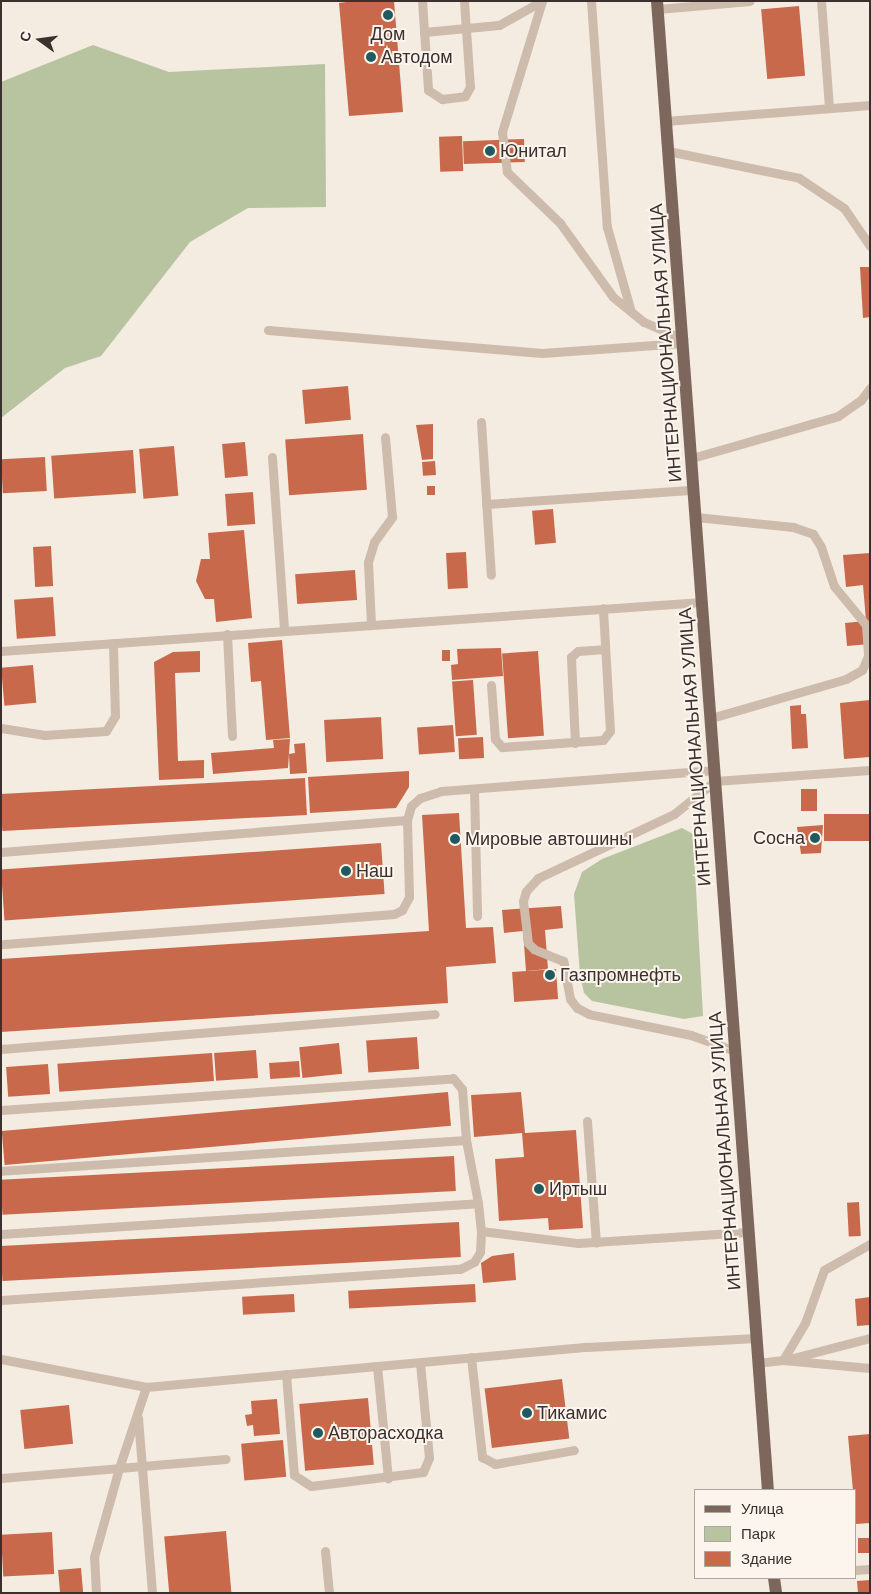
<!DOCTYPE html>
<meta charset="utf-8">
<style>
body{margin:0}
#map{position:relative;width:871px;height:1594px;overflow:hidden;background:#f4ebe1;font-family:Arial,sans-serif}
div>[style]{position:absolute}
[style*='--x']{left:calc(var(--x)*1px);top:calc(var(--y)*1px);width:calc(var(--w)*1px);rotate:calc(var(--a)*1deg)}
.green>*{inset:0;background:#b8c4a0}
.building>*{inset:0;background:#c8694b;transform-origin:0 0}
.lane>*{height:9px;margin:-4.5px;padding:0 4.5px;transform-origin:4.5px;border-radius:4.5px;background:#cdbbac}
.primary>*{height:12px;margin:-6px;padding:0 6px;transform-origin:6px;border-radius:6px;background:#7d675c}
.dots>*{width:14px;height:14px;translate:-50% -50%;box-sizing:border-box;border:2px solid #fbf5ee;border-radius:50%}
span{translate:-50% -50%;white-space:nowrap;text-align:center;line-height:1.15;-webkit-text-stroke:4px #fbf5ee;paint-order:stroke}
.poi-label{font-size:18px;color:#3b302b}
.left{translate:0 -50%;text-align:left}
.right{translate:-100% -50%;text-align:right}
.street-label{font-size:18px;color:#3b302b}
.frame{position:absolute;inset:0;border:2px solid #3b302b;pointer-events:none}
.legend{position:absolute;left:694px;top:1489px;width:162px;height:90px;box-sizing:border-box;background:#fbf5ee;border:1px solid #aea6a0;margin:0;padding:6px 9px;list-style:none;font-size:15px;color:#3b302b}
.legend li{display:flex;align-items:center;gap:10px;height:25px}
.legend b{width:25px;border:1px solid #aea6a0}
.north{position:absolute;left:15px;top:15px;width:50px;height:50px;-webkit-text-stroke:4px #fbf5ee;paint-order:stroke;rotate:284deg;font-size:14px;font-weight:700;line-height:20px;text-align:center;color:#3b302b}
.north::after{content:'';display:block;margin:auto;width:18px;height:22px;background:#3b302b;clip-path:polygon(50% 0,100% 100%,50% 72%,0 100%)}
</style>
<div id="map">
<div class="green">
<div style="clip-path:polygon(93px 45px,169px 72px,325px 64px,326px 207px,248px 208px,190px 242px,101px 356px,65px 368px,1px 418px,1px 82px)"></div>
<div style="clip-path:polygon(682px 828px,693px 834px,703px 1016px,684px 1019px,592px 1001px,584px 993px,580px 975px,574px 894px,582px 872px,602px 859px)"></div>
</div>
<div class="building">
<div style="clip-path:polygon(354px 1px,394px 1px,403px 112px,349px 116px,339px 3px)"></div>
<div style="left:799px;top:6px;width:70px;height:38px;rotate:85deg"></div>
<div style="left:462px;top:136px;width:35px;height:23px;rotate:88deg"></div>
<div style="left:524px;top:139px;width:23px;height:61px;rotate:88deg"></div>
<div style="clip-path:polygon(860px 267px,870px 267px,870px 317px,863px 318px)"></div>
<div style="left:348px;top:386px;width:34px;height:46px;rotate:85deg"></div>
<div style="clip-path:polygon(433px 424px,433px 459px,422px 460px,416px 425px)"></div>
<div style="left:363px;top:434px;width:56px;height:78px;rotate:86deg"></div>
<div style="left:245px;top:442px;width:34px;height:23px;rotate:85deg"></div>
<div style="left:174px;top:446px;width:50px;height:35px;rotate:85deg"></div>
<div style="left:133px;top:450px;width:43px;height:82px;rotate:86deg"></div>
<div style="left:45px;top:457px;width:34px;height:44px;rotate:87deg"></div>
<div style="left:435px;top:461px;width:14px;height:13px;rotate:86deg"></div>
<div style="left:427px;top:486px;width:8px;height:9px"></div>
<div style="left:253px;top:492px;width:32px;height:28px;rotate:86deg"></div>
<div style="left:553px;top:509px;width:34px;height:21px;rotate:85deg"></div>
<div style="clip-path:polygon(244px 530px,252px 618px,216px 622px,214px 599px,205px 599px,196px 581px,201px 559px,210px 559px,208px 533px)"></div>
<div style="left:51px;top:546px;width:40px;height:18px;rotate:87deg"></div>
<div style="left:466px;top:552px;width:36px;height:20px;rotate:87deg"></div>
<div style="clip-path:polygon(870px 553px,870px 644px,847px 646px,845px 623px,866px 621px,863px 585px,846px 587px,843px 555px)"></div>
<div style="left:355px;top:570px;width:30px;height:60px;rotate:86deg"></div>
<div style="left:53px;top:597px;width:39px;height:39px;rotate:86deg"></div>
<div style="clip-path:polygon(282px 640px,290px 738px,266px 740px,261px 681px,251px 682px,248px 643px)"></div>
<div style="clip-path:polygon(501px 648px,503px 676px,452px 680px,451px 665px,458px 664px,457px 649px)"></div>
<div style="left:442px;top:650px;width:8px;height:11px"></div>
<div style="clip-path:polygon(200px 651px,200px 672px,175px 673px,178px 761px,204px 760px,204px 778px,159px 780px,154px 662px,173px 652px)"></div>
<div style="left:538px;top:651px;width:85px;height:36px;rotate:86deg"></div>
<div style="left:33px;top:665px;width:38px;height:32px;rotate:85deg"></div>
<div style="left:473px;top:680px;width:55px;height:21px;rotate:86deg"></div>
<div style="clip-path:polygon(870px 700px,870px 757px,844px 759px,840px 703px)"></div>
<div style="clip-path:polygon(801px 705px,801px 714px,806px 714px,808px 748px,792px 749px,790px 706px)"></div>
<div style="left:381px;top:717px;width:42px;height:57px;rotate:87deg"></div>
<div style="left:453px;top:725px;width:27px;height:36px;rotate:86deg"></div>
<div style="left:483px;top:737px;width:21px;height:25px;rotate:87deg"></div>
<div style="clip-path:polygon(290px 739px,288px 768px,213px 774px,211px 753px,274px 748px,273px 740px)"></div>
<div style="clip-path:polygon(305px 743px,307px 773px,290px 774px,289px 754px,295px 753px,294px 744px)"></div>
<div style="clip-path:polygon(409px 771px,409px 787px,396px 808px,310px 813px,308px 777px)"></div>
<div style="left:305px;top:778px;width:37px;height:305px;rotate:87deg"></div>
<div style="left:801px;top:789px;width:16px;height:22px"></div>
<div style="clip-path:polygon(459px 813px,466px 928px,493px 927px,496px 963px,446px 967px,448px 1003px,1px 1032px,1px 959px,429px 931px,422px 815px)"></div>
<div style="left:870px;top:814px;width:27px;height:46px;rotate:90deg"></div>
<div style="clip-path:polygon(823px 825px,821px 853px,801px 854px,797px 827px)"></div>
<div style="left:381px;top:843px;width:51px;height:381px;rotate:86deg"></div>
<div style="clip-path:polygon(561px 906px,563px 928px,545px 930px,548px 969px,526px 971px,523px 931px,504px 933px,502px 910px)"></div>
<div style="left:556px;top:969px;width:30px;height:44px;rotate:86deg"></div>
<div style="left:417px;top:1037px;width:32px;height:51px;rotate:86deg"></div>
<div style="left:339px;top:1043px;width:31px;height:40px;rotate:84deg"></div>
<div style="left:256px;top:1050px;width:28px;height:42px;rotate:86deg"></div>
<div style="left:212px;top:1053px;width:28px;height:155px;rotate:86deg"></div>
<div style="left:299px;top:1061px;width:16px;height:30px;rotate:86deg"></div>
<div style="left:48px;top:1064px;width:30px;height:42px;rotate:86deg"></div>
<div style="left:448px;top:1092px;width:34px;height:448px;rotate:85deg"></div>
<div style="clip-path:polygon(521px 1092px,525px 1133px,576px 1130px,583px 1228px,549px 1230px,548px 1218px,499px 1221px,495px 1159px,524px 1157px,522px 1133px,474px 1137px,471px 1095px)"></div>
<div style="left:454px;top:1156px;width:35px;height:454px;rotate:87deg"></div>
<div style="left:859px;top:1202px;width:34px;height:12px;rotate:87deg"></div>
<div style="left:459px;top:1222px;width:35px;height:459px;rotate:87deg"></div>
<div style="clip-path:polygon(514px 1253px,516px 1280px,483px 1283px,481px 1263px,492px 1256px)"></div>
<div style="left:475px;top:1284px;width:18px;height:127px;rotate:87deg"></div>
<div style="left:294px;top:1294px;width:18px;height:52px;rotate:87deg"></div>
<div style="clip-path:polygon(870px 1297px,870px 1325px,857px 1326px,855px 1299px)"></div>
<div style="left:562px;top:1379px;width:60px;height:78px;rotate:83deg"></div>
<div style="left:368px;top:1398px;width:67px;height:69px;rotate:85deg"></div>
<div style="clip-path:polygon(277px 1399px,280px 1434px,254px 1436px,253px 1425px,247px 1426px,245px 1415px,252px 1414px,251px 1401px)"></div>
<div style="left:69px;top:1405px;width:39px;height:49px;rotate:84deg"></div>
<div style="clip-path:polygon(870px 1434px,870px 1523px,856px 1524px,848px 1436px)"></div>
<div style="left:283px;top:1440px;width:37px;height:42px;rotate:85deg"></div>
<div style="left:226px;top:1531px;width:62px;height:62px;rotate:85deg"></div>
<div style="left:52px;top:1532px;width:42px;height:51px;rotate:87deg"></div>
<div style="left:870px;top:1538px;width:15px;height:12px;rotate:90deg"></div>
<div style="left:81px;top:1568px;width:25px;height:23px;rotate:85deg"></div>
<div style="clip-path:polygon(870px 1580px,870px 1593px,858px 1593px,857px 1581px)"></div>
</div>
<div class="lane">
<div style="--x:422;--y:1;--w:89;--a:86.1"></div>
<div style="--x:428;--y:90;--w:17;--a:33"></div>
<div style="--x:442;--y:99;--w:23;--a:-7"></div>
<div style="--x:465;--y:96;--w:10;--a:-61"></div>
<div style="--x:470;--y:87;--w:86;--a:-94"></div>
<div style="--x:542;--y:1;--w:137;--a:107"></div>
<div style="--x:502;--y:132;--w:40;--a:82.9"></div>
<div style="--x:507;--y:172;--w:74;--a:43.9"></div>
<div style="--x:560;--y:223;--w:91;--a:54.4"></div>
<div style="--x:613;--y:297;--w:40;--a:39"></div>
<div style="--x:644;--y:322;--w:43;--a:23.6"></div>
<div style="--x:591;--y:1;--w:227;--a:86"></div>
<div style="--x:607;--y:227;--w:88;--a:74.2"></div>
<div style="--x:821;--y:1;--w:107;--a:85.7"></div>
<div style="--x:658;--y:9;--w:92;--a:-5"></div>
<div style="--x:424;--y:32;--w:75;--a:-5.3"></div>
<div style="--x:499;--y:25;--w:49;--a:-29.2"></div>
<div style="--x:666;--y:121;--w:205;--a:-4.5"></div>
<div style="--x:668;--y:151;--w:134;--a:11.6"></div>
<div style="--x:799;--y:178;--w:54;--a:33.7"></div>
<div style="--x:844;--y:208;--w:46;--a:55.6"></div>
<div style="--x:268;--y:330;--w:275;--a:4.8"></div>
<div style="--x:542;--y:353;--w:141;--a:-4.1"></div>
<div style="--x:481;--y:422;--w:153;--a:86.3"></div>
<div style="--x:272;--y:457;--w:173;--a:86"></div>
<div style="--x:692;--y:458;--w:152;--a:-16"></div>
<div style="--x:838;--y:416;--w:28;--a:-35"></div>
<div style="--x:861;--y:400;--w:15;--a:-53"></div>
<div style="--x:486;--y:504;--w:208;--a:-3.9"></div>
<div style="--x:696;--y:517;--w:98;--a:5.9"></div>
<div style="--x:793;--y:527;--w:21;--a:19"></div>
<div style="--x:813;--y:534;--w:15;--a:58"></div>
<div style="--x:821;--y:547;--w:41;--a:71.6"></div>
<div style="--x:834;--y:586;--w:50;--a:50.6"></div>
<div style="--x:866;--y:625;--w:31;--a:86"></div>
<div style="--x:868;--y:656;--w:15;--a:113"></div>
<div style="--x:862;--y:670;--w:18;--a:151"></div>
<div style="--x:846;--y:679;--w:141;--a:163.9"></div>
<div style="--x:371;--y:624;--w:62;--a:-92.8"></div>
<div style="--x:368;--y:562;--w:21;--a:-73"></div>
<div style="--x:374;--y:542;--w:31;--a:-54"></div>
<div style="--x:392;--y:517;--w:80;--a:-95"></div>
<div style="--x:227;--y:634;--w:102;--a:87.2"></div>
<div style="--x:1;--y:651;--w:703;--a:-4"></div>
<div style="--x:491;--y:685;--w:54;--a:85.8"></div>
<div style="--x:495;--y:739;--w:11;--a:49"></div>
<div style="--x:502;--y:747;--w:101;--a:-4"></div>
<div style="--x:603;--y:740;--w:11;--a:-52"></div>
<div style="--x:610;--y:731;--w:123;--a:-93.3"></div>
<div style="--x:1;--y:728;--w:44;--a:9.2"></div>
<div style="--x:44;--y:735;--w:62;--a:-3.7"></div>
<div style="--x:106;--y:731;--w:17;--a:-59"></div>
<div style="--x:115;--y:716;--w:73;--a:-91.6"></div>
<div style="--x:575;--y:743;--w:86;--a:-92.7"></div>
<div style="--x:571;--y:657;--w:9;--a:-41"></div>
<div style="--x:578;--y:651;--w:27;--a:-4"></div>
<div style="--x:474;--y:789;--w:127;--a:88.6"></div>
<div style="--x:407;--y:820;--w:15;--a:-74"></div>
<div style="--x:411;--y:806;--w:12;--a:-42"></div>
<div style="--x:420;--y:798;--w:22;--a:-18"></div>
<div style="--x:441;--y:791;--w:275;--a:-4.4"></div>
<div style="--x:1;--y:852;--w:407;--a:-4.5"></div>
<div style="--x:407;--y:820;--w:77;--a:88.5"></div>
<div style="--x:409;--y:897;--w:15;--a:118"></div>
<div style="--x:402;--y:910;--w:9;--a:153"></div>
<div style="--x:394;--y:914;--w:394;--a:175.6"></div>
<div style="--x:1;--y:1049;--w:435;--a:-4.6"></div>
<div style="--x:735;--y:1051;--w:47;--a:-160"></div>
<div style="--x:691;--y:1035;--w:104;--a:-168.4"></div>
<div style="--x:589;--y:1014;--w:13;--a:-153"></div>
<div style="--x:577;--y:1008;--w:11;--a:-128"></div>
<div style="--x:570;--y:999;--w:39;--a:-100"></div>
<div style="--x:563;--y:961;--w:31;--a:-158"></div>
<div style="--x:534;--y:949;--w:8;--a:-135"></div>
<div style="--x:528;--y:943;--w:42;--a:-96.8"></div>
<div style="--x:523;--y:901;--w:10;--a:-73"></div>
<div style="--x:526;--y:891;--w:18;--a:-47"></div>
<div style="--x:538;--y:878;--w:150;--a:-25.2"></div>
<div style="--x:674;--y:814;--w:53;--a:-38.8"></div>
<div style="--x:715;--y:781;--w:155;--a:-4.1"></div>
<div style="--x:1;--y:1110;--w:453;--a:-4"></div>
<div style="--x:453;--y:1078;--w:14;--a:51"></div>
<div style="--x:462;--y:1089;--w:51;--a:85.5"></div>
<div style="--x:466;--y:1140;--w:466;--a:176.2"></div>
<div style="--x:587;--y:1121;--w:122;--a:85.8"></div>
<div style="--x:478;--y:1203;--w:28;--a:84"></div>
<div style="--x:1;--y:1234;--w:478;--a:-3.7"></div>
<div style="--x:478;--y:1203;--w:64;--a:-100.8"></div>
<div style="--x:1;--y:1300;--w:460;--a:-3.9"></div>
<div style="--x:460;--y:1269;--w:16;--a:-27"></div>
<div style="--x:474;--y:1262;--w:12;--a:-59"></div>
<div style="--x:480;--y:1252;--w:21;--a:-87"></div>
<div style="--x:481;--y:1231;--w:98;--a:7.1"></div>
<div style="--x:578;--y:1243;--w:170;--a:-3.7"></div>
<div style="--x:471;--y:1357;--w:101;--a:83.7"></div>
<div style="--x:482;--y:1457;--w:15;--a:28"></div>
<div style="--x:495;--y:1464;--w:80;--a:-10"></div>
<div style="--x:793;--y:1358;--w:80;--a:-14.6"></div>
<div style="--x:1;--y:1359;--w:148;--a:10.9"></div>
<div style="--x:146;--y:1387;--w:443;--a:-5.2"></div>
<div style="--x:587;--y:1347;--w:170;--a:-3"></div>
<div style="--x:783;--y:1360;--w:43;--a:-59.3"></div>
<div style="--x:805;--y:1323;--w:56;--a:-70.3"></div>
<div style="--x:824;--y:1270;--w:53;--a:-29.5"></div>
<div style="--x:758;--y:1363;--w:25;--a:-7"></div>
<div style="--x:783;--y:1360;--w:87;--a:5.3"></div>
<div style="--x:377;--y:1366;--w:113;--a:84.4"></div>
<div style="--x:286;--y:1374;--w:101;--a:85.5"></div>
<div style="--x:294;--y:1475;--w:20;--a:33"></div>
<div style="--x:311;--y:1486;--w:113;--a:-7.1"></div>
<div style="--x:423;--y:1472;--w:15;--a:-67"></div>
<div style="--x:429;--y:1458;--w:96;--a:-95.4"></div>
<div style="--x:138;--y:1418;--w:176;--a:85.4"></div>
<div style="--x:1;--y:1478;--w:118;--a:-4.8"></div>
<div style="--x:119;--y:1468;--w:85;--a:-71.6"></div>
<div style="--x:325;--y:1551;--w:42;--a:84.6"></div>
<div style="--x:855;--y:1570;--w:15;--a:-4"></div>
<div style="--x:96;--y:1593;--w:36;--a:-93"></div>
<div style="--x:94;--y:1557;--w:92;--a:-74.3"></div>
<div style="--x:119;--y:1468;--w:107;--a:-4.8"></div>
</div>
<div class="primary">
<div style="--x:657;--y:1;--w:1493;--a:85.74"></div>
<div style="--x:774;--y:1578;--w:15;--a:82"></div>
</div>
<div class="dots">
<div style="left:388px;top:15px;background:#1f5a5e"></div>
<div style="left:371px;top:57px;background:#1f5a5e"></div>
<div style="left:490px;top:151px;background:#1f5a5e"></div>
<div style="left:815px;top:838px;background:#1f5a5e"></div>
<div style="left:455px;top:839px;background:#1f5a5e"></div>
<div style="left:346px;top:871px;background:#1f5a5e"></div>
<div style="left:550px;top:975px;background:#1f5a5e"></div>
<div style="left:539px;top:1189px;background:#1f5a5e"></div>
<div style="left:527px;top:1413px;background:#1f5a5e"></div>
<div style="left:318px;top:1433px;background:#1f5a5e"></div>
</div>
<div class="poi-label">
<span style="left:388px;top:34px">Дом</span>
<span class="left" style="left:381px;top:57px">Автодом</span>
<span class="left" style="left:500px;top:151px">Юнитал</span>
<span class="right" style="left:805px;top:838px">Сосна</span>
<span class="left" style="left:465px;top:839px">Мировые автошины</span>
<span class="left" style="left:356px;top:871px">Наш</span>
<span class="left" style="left:560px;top:975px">Газпромнефть</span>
<span class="left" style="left:549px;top:1189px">Иртыш</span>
<span class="left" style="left:537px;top:1413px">Тикамис</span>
<span class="left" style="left:328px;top:1433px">Авторасходка</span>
</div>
<div class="street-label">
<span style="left:666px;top:343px;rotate:-94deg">ИНТЕРНАЦИОНАЛЬНАЯ УЛИЦА</span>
<span style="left:695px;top:747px;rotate:-94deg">ИНТЕРНАЦИОНАЛЬНАЯ УЛИЦА</span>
<span style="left:725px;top:1151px;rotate:-94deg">ИНТЕРНАЦИОНАЛЬНАЯ УЛИЦА</span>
</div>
<div class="frame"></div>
<ul class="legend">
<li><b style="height:6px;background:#7d675c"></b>Улица</li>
<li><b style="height:14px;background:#b8c4a0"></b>Парк</li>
<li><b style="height:14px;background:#c8694b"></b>Здание</li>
</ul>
<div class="north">С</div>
</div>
